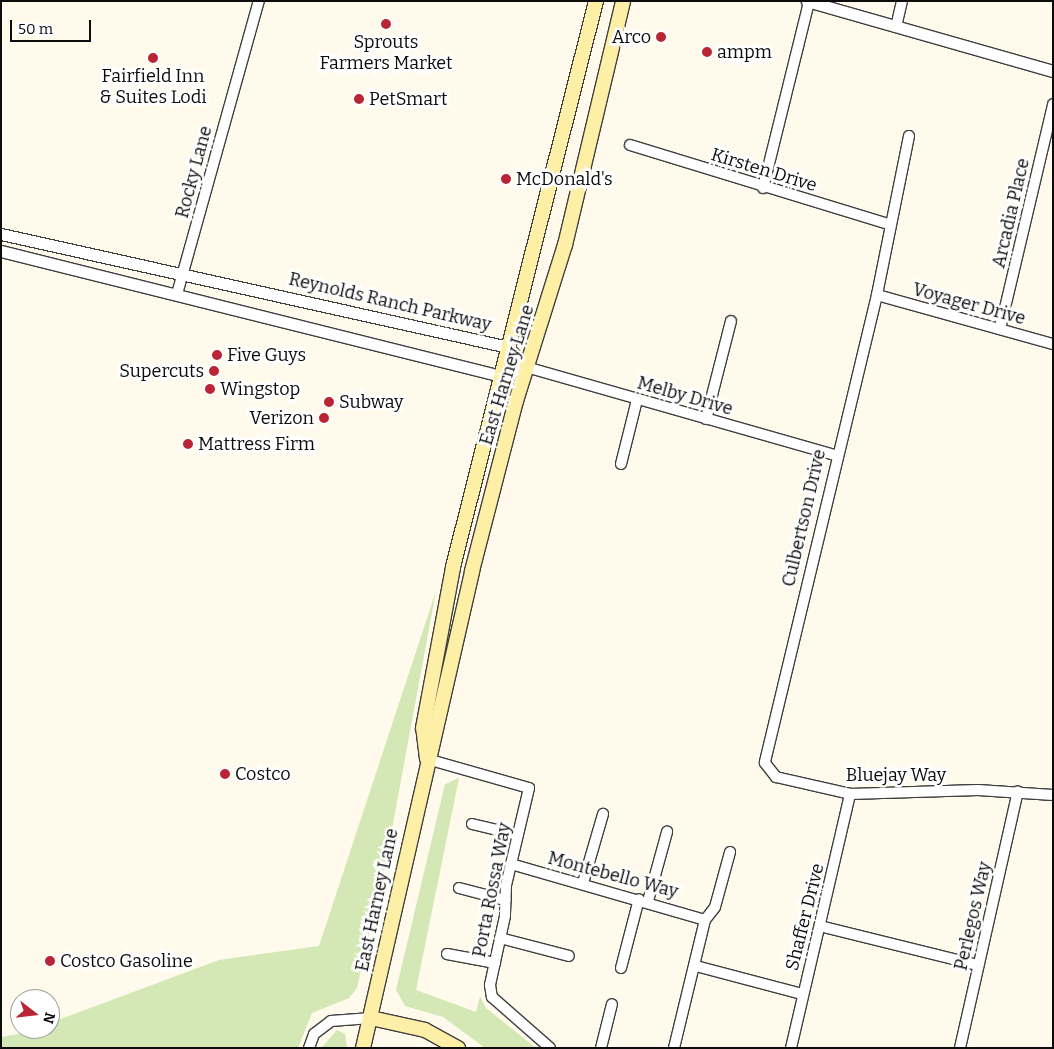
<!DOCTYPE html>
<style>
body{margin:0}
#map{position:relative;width:1054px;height:1049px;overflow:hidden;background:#fffaeb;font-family:Bitter,serif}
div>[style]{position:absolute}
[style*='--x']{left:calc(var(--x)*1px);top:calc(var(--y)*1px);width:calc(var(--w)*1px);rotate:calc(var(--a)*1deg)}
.green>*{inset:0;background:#d3e8b5}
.roads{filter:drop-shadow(1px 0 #3f3f3f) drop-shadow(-1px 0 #3f3f3f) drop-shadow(0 1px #3f3f3f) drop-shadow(0 -1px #3f3f3f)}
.minor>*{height:10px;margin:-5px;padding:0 5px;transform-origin:5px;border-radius:5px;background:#fff}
.tertiary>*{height:11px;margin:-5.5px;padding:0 5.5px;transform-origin:5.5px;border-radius:5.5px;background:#fff}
.secondary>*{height:14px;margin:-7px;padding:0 7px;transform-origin:7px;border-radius:7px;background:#feefa6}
.dots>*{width:14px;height:14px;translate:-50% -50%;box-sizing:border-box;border:2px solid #fff;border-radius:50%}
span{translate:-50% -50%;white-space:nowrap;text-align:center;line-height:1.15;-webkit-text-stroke:5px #fff;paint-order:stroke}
.poi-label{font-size:18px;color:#0c0c0c}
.right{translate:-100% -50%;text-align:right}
.left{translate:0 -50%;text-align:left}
.street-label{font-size:18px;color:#0c0c0c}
.frame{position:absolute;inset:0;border:2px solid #0c0c0c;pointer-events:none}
.north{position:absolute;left:10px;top:989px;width:50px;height:50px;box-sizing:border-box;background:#fff;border:1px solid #9e9e9e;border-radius:50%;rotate:106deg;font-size:14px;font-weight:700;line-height:20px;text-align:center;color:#0c0c0c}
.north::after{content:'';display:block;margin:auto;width:18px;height:22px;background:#ba2536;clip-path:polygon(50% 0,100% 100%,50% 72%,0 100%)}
.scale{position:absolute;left:10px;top:20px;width:81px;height:22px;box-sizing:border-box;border:2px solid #0c0c0c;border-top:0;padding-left:6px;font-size:15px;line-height:18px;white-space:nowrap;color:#0c0c0c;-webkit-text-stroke:4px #fff;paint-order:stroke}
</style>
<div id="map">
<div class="green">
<div style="clip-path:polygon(436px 591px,387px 856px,357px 988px,349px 998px,312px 1013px,298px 1048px,1px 1048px,1px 1037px,50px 1029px,50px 1023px,219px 960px,319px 946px)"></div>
<div style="clip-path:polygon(459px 778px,416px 990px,476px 1012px,480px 996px,486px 1008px,536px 1048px,485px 1048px,443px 1017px,405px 1006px,396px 990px,445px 784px)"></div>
<div style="clip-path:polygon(337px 1030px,345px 1034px,347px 1048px,321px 1048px)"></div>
</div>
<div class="roads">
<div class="minor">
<div style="--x:896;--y:27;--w:27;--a:-77"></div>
<div style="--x:909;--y:136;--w:162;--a:101.4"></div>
<div style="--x:877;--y:295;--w:481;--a:103.5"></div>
<div style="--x:765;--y:763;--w:18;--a:52"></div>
<div style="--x:776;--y:777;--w:76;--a:12.9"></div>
<div style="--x:850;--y:794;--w:128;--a:-1.8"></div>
<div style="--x:978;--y:790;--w:75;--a:3.8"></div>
<div style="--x:630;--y:145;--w:271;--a:17"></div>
<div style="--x:763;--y:188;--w:192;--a:-76.1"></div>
<div style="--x:177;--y:294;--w:304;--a:-74.4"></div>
<div style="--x:877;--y:295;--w:183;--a:15.6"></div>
<div style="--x:1000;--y:329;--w:231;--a:-76.7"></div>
<div style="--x:526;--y:367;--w:321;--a:15.9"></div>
<div style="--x:706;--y:419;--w:101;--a:-75.7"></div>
<div style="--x:621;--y:464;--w:66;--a:-76"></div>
<div style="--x:427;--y:759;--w:106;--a:15.9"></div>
<div style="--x:529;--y:788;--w:100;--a:103.3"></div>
<div style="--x:506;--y:885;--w:31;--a:92"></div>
<div style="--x:505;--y:916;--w:71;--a:102.3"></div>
<div style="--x:490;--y:985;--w:12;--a:81"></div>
<div style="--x:492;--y:997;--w:77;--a:41.3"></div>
<div style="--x:472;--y:824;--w:47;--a:13.4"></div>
<div style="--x:511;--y:864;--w:202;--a:16.1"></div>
<div style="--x:583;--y:883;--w:72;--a:-73.8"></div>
<div style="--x:459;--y:888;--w:48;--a:14.6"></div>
<div style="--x:648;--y:901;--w:72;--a:-74.6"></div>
<div style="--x:705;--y:920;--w:16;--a:-52"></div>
<div style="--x:715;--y:907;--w:57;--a:-74.7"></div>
<div style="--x:820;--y:926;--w:163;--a:13.9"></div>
<div style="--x:500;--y:938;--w:71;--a:14.6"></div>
<div style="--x:447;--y:954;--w:49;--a:10.6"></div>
<div style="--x:696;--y:966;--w:110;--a:14.8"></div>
<div style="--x:621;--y:968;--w:71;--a:-75.4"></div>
<div style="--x:309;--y:1048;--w:15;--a:-70"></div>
<div style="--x:314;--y:1034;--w:21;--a:-37"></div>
<div style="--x:331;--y:1021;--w:40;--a:-4.3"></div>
<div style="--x:601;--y:1048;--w:45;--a:-76"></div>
<div style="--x:674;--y:1048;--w:132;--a:-76.4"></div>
<div style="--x:791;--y:1048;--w:261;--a:-76.9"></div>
<div style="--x:960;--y:1048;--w:263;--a:-77.3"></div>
</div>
<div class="tertiary">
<div style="--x:807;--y:1;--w:256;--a:15.9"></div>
<div style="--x:1;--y:234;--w:519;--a:12.56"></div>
<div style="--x:508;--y:347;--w:27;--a:48"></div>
<div style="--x:526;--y:367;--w:27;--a:160"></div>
<div style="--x:501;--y:376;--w:515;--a:-165.96"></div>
</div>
<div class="secondary">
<div style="--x:427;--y:759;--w:31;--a:-97"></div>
<div style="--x:423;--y:728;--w:164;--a:-79.4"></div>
<div style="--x:453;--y:567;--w:584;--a:-75.82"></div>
<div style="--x:371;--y:1018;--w:55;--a:12.5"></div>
<div style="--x:425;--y:1030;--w:38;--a:29"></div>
<div style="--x:363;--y:1048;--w:489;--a:-77.1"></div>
<div style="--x:472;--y:571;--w:176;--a:-75.5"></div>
<div style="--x:516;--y:401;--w:164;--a:-72.6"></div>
<div style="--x:565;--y:245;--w:251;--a:-76.6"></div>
</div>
</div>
<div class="dots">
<div style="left:386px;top:24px;background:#ba2536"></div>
<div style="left:661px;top:37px;background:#ba2536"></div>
<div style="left:707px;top:52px;background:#ba2536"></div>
<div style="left:153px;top:58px;background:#ba2536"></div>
<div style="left:359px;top:99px;background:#ba2536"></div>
<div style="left:506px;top:179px;background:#ba2536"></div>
<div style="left:217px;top:355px;background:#ba2536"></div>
<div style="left:214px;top:371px;background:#ba2536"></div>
<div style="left:210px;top:389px;background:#ba2536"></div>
<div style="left:329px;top:402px;background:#ba2536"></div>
<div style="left:324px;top:418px;background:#ba2536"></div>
<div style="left:188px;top:444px;background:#ba2536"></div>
<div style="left:225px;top:774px;background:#ba2536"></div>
<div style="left:50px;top:961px;background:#ba2536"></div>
</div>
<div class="poi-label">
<span class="right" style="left:651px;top:37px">Arco</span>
<span style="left:386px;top:53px">Sprouts<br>Farmers Market</span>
<span class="left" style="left:717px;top:52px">ampm</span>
<span style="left:153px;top:87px">Fairfield Inn<br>&amp; Suites Lodi</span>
<span class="left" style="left:369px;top:99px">PetSmart</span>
<span class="left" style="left:516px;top:179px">McDonald's</span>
<span class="left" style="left:227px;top:355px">Five Guys</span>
<span class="right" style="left:204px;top:371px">Supercuts</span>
<span class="left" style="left:220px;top:389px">Wingstop</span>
<span class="left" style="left:339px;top:402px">Subway</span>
<span class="right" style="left:314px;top:418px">Verizon</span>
<span class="left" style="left:198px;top:444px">Mattress Firm</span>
<span class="left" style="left:235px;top:774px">Costco</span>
<span class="left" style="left:60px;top:961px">Costco Gasoline</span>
</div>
<div class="street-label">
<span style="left:764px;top:170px;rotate:17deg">Kirsten Drive</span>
<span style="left:194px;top:172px;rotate:-75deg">Rocky Lane</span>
<span style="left:1011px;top:213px;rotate:-77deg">Arcadia Place</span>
<span style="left:390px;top:302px;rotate:13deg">Reynolds Ranch Parkway</span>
<span style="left:969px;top:304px;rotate:15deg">Voyager Drive</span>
<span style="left:507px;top:375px;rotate:-73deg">East Harney Lane</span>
<span style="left:685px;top:396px;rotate:16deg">Melby Drive</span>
<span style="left:804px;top:518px;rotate:-77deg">Culbertson Drive</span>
<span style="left:896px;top:775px">Bluejay Way</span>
<span style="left:613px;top:875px;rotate:15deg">Montebello Way</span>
<span style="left:492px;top:890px;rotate:-79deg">Porta Rossa Way</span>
<span style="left:377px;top:900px;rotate:-78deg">East Harney Lane</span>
<span style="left:973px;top:916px;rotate:-77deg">Perlegos Way</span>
<span style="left:805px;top:917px;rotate:-76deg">Shaffer Drive</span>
</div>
<div class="frame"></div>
<div class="north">N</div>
<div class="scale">50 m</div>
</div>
